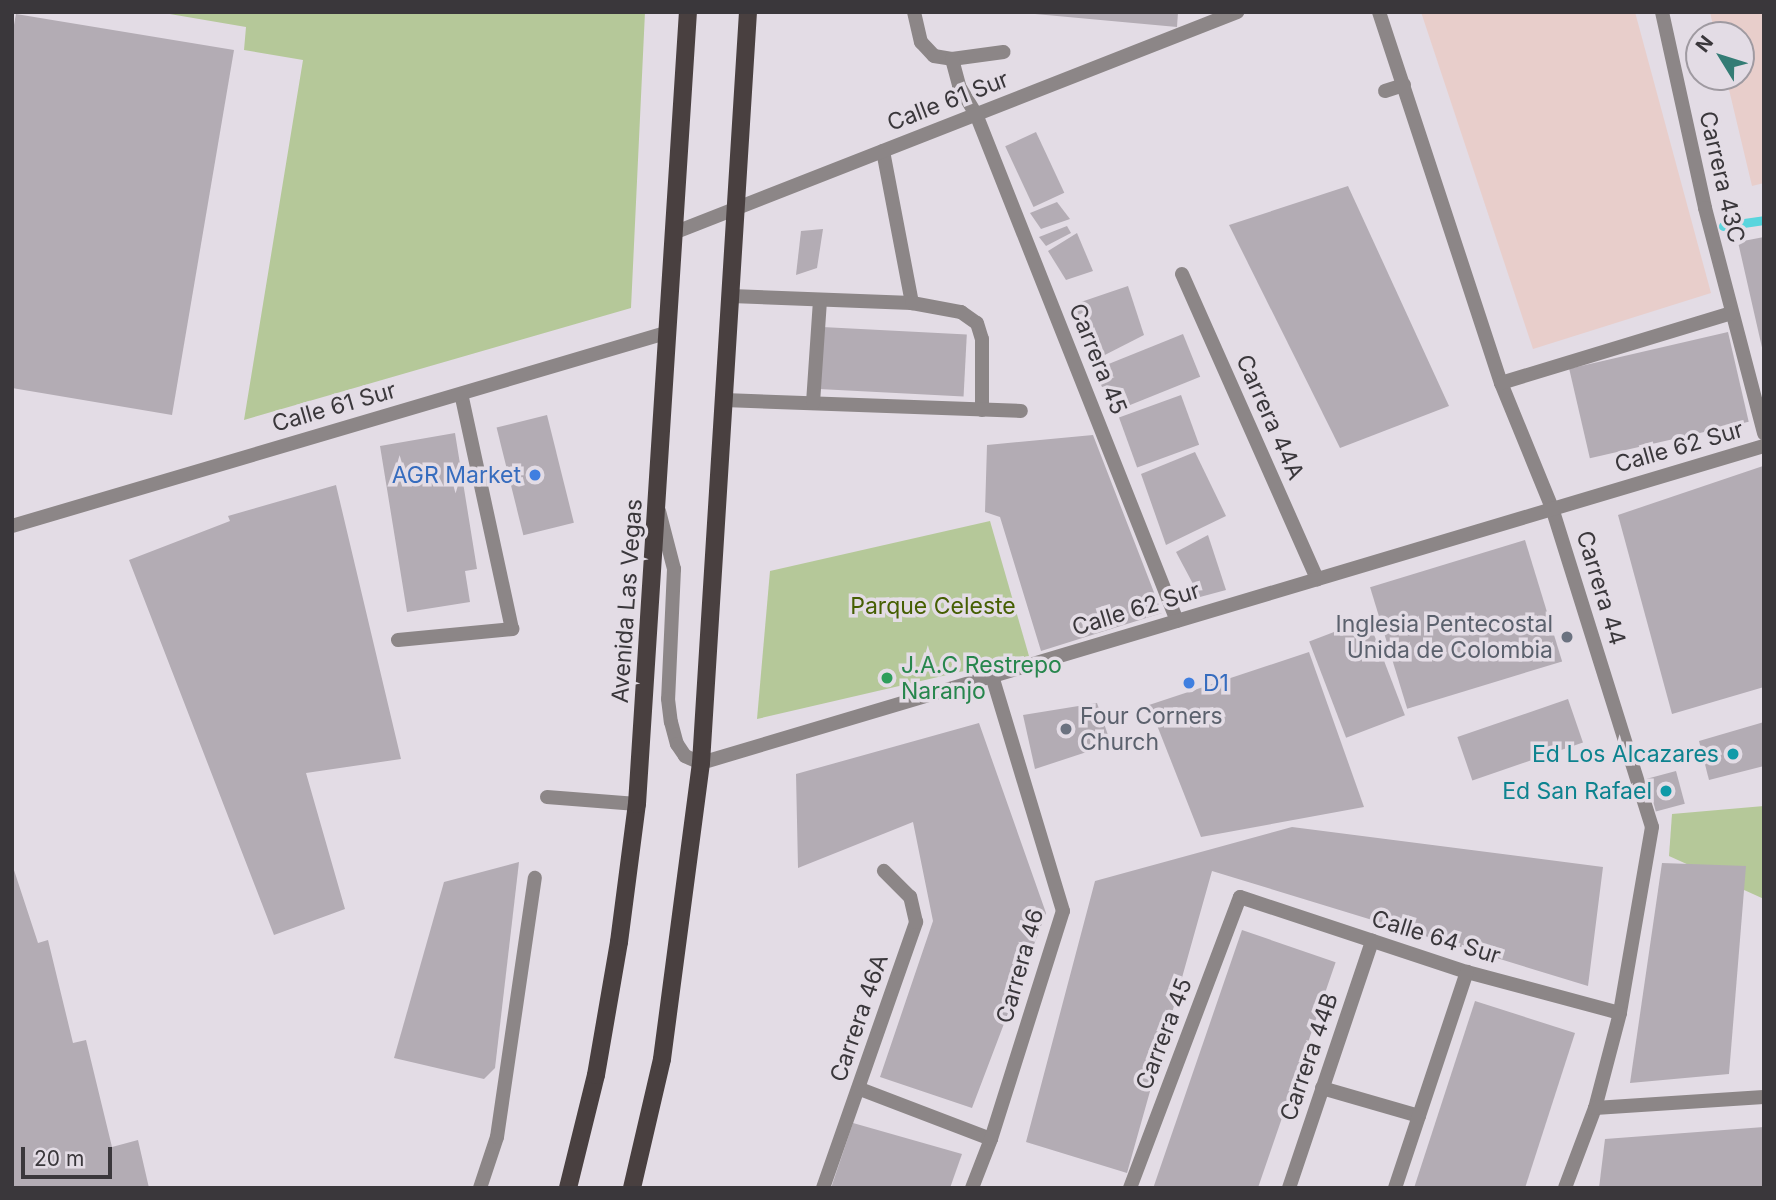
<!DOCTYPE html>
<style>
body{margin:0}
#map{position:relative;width:1776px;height:1200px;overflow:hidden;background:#e3dce5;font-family:Inter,sans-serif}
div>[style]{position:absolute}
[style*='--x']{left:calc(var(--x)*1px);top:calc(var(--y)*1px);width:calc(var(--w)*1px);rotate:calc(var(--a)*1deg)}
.commercial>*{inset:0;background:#e8cecb}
.green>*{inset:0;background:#b5c899}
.stream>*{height:9px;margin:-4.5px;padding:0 4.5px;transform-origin:4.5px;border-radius:4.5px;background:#59d5dd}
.building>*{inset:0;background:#b3acb4;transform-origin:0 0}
.service>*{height:14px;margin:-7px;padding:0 7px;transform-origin:7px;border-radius:7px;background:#8c8687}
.minor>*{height:14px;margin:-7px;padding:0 7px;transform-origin:7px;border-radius:7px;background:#8c8687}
.primary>*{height:18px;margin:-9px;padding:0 9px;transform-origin:9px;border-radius:9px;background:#494040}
.dots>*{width:19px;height:19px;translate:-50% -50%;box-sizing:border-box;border:4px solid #e3dce5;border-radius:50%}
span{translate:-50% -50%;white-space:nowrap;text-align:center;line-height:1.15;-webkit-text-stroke:7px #e3dce5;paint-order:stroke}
.street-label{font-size:23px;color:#3a373b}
.shop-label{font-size:23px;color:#366cbe}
.right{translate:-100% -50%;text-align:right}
.left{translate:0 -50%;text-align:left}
.park-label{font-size:23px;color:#465f03}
.worship-label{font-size:23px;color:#5b616d}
.leisure-label{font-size:23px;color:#27864d}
.culture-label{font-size:23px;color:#0d838f}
.frame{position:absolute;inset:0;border:14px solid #3a373b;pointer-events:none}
.north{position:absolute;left:1685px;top:21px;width:70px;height:70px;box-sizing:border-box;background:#e3dce5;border:2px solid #9f9aa1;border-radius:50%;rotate:308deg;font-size:19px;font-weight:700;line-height:28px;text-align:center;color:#3a373b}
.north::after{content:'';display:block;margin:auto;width:24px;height:32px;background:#347c75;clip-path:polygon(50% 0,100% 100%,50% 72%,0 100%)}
.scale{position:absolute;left:21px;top:1147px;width:91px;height:32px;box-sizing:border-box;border:4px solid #3a373b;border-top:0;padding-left:9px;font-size:21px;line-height:24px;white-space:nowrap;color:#3a373b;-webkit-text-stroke:5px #e3dce5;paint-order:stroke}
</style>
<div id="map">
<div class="commercial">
<div style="clip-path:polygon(1421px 12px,1635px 12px,1711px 293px,1533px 349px)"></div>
<div style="clip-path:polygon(1710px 12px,1764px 12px,1764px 183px,1752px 186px,1726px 77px,1741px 77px,1741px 35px,1715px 35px)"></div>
</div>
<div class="green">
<div style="clip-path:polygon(158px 12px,645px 12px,631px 308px,244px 420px,303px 60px,244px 50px,246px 27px)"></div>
<div style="clip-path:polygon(990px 521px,1029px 656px,757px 719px,770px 571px)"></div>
<div style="clip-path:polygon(1764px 806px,1764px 899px,1669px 856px,1672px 814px)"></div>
</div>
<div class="stream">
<div style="--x:1723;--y:226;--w:41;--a:-8.3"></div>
</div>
<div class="building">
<div style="clip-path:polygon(1014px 12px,1178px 12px,1177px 27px)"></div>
<div style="clip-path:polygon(16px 14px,234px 50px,172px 415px,12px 388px,12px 36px)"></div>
<div style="left:1036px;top:132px;width:67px;height:34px;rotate:65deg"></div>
<div style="clip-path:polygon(1348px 186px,1449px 406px,1340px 448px,1229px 225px)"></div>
<div style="clip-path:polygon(1057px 202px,1070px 219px,1041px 229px,1030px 213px)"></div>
<div style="clip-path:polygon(1067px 226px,1071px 233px,1046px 246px,1039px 237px)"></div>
<div style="clip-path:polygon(823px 229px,817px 268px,796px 275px,801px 231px)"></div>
<div style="clip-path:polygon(1077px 233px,1093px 271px,1066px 280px,1048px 251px)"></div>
<div style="clip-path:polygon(1764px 237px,1764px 351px,1763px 352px,1738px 242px)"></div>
<div style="clip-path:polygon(1128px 286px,1144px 335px,1093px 361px,1075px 304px)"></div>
<div style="left:822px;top:327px;width:145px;height:62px;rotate:3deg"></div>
<div style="left:1728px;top:332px;width:92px;height:163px;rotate:77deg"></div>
<div style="left:1183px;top:334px;width:46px;height:95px;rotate:68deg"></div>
<div style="left:1181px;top:395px;width:53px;height:66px;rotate:70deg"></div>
<div style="left:547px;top:415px;width:111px;height:52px;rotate:76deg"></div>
<div style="clip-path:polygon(455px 433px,477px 569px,465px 571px,470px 602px,407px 612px,380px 446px)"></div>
<div style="clip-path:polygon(1093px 435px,1162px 613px,1041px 651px,1000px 517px,985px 512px,987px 445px)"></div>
<div style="clip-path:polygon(1195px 452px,1226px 516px,1166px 545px,1141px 474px)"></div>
<div style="clip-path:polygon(1763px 466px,1764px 687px,1672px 714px,1618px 515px)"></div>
<div style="clip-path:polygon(336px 485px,401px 759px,306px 773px,345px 909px,274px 935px,129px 560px,230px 521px,228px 516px)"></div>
<div style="clip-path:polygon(1208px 535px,1226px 590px,1200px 597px,1176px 552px)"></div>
<div style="left:1525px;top:540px;width:127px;height:162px;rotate:73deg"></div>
<div style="left:1368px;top:619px;width:103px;height:63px;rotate:69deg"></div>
<div style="clip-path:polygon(1309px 652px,1364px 807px,1201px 837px,1149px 705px)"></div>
<div style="left:1568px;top:699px;width:46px;height:117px;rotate:71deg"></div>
<div style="clip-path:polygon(1097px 703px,1111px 744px,1035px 769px,1023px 715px)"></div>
<div style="clip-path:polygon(1764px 722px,1764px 766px,1709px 780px,1699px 741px)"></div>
<div style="clip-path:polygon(979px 723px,1046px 913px,972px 1108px,880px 1077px,933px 921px,913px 822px,798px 868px,796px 774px)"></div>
<div style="left:1676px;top:771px;width:34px;height:30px;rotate:75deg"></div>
<div style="clip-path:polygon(1292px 827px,1603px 867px,1588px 986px,1212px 871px,1127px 1173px,1026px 1142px,1095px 881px)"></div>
<div style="clip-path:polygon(519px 862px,495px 1068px,484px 1079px,394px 1058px,444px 882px)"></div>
<div style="clip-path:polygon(1662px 863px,1746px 866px,1729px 1074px,1630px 1083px)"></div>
<div style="clip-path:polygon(12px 864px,38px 943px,48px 940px,73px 1043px,86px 1040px,112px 1147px,138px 1140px,149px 1188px,12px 1188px)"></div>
<div style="left:1242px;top:930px;width:99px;height:273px;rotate:19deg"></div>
<div style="clip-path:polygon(1475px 1001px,1575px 1033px,1525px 1188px,1414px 1188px)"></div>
<div style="clip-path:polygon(853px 1123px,962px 1154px,950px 1188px,831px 1188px)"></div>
<div style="clip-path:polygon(1764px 1127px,1764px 1188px,1599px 1188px,1605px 1139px)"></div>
</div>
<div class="service">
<div style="--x:914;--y:12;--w:31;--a:77"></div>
<div style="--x:921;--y:42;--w:19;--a:47"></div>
<div style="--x:934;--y:56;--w:18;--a:9"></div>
<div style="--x:952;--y:59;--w:52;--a:-7.7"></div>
<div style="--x:952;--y:59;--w:28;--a:75"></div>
<div style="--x:959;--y:86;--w:33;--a:59"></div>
<div style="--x:1385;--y:91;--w:20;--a:-18"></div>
<div style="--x:883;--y:151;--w:155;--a:79.2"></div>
<div style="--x:731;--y:296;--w:181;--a:2.2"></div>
<div style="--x:912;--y:303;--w:50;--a:10.4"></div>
<div style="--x:961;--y:312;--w:19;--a:35"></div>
<div style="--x:977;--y:323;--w:17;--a:73"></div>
<div style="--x:982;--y:339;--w:71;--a:90"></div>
<div style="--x:724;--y:400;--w:297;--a:2.1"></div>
<div style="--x:813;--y:403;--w:103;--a:-86.1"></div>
<div style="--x:398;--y:640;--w:115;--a:-5.5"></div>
<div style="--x:512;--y:629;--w:240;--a:-102.2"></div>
<div style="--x:547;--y:797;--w:90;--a:4.4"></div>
<div style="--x:480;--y:1188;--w:54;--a:-71.6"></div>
<div style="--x:497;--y:1137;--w:262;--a:-81.7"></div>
</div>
<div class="minor">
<div style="--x:1379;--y:12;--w:391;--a:71.8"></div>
<div style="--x:1501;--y:383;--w:135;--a:67.8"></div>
<div style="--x:1552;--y:508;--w:334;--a:72.6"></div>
<div style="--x:1652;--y:827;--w:189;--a:99.8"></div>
<div style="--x:1620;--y:1013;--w:98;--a:104.7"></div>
<div style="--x:1595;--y:1108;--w:85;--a:110.6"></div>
<div style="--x:1662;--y:12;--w:201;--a:77.6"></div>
<div style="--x:1705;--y:208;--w:233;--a:75.3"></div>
<div style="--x:976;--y:114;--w:545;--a:68.37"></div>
<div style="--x:676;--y:232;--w:603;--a:-21.41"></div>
<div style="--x:1182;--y:274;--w:334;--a:66.1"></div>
<div style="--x:1501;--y:383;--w:241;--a:-16.9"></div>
<div style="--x:659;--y:511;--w:60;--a:75.5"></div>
<div style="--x:674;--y:569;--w:130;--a:92.6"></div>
<div style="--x:668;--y:699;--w:23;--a:83"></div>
<div style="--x:671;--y:722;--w:23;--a:75"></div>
<div style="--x:677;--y:744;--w:14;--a:56"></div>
<div style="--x:685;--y:756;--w:17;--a:24"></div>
<div style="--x:701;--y:763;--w:1109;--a:-16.61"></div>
<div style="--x:12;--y:526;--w:685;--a:-16.45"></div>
<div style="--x:1322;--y:1088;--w:101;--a:16.1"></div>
<div style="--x:860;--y:1089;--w:140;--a:20.9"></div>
<div style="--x:1595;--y:1108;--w:169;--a:-3.7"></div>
<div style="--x:823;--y:1188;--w:282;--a:-70.7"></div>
<div style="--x:916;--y:922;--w:26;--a:-103"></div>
<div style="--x:910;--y:897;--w:37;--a:-135"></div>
<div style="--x:972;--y:1188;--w:53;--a:-68.8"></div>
<div style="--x:991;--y:1139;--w:239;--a:-72.5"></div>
<div style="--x:1063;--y:911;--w:245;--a:-106.8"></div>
<div style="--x:1130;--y:1188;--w:311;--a:-69.3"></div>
<div style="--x:1240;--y:897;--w:239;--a:18.3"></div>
<div style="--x:1467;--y:972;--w:158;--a:15"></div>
<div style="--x:1289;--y:1188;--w:261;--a:-71.4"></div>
<div style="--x:1395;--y:1188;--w:228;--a:-71.6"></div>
</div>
<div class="primary">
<div style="--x:568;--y:1188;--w:116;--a:-76.1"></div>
<div style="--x:596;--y:1075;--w:135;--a:-80.2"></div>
<div style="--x:619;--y:942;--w:139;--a:-82.6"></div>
<div style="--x:637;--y:804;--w:794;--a:-86.32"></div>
<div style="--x:632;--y:1188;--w:132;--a:-76.9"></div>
<div style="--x:662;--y:1059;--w:299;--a:-82.5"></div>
<div style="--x:701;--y:763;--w:752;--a:-86.42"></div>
</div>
<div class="dots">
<div style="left:535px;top:475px;background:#3f7fe0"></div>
<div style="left:1567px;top:637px;background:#6b7280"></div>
<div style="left:887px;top:678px;background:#2e9e5b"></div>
<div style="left:1189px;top:683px;background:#3f7fe0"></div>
<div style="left:1066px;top:729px;background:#6b7280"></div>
<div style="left:1733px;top:754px;background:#0f9aa8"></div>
<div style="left:1666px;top:791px;background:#0f9aa8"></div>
</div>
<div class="street-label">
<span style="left:948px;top:101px;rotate:-21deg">Calle 61 Sur</span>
<span style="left:1722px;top:177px;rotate:77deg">Carrera 43C</span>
<span style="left:1098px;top:359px;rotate:68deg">Carrera 45</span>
<span style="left:334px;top:407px;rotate:-16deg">Calle 61 Sur</span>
<span style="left:1270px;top:417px;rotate:66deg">Carrera 44A</span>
<span style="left:1679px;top:447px;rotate:-16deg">Calle 62 Sur</span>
<span style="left:1601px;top:588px;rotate:73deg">Carrera 44</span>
<span style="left:627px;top:601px;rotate:-86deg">Avenida Las Vegas</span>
<span style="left:1136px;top:609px;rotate:-17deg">Calle 62 Sur</span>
<span style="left:1436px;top:937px;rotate:17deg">Calle 64 Sur</span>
<span style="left:1020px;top:966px;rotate:-74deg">Carrera 46</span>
<span style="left:859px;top:1018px;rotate:-71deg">Carrera 46A</span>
<span style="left:1164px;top:1034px;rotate:-69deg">Carrera 45</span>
<span style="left:1309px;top:1057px;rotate:-71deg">Carrera 44B</span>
</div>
<div class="shop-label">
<span class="right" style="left:521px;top:475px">AGR Market</span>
<span class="left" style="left:1203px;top:683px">D1</span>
</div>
<div class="park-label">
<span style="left:933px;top:606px">Parque Celeste</span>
</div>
<div class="worship-label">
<span class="right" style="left:1553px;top:637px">Inglesia Pentecostal<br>Unida de Colombia</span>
<span class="left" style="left:1080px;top:729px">Four Corners<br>Church</span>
</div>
<div class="leisure-label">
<span class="left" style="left:901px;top:678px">J.A.C Restrepo<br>Naranjo</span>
</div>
<div class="culture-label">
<span class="right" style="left:1719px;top:754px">Ed Los Alcazares</span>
<span class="right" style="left:1652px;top:791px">Ed San Rafael</span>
</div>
<div class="frame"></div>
<div class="north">N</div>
<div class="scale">20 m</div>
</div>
